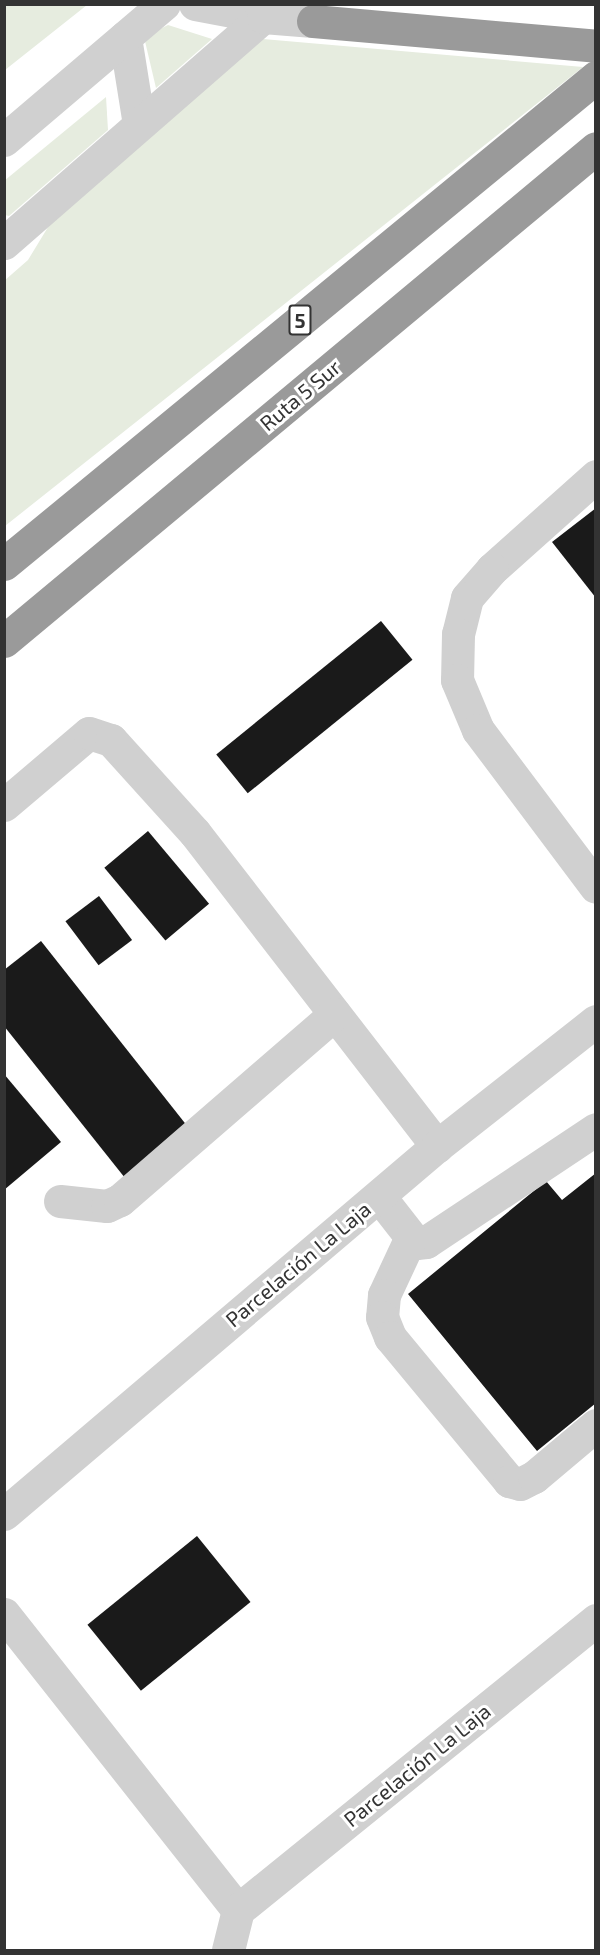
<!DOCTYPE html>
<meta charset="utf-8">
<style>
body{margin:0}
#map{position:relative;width:600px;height:1955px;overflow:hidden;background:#fff;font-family:"Exo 2",sans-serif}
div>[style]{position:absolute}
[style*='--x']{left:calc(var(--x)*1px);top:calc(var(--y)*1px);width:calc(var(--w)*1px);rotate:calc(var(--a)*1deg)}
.green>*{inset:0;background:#e6ecdf}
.building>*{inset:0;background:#1a1a1a;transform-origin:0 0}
.minor>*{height:33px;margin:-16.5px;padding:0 16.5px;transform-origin:16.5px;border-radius:16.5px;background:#d0d0d0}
.highway>*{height:33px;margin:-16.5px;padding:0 16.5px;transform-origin:16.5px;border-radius:16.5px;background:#9a9a9a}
span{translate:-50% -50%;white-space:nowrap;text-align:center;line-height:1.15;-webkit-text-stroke:6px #fff;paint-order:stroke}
.shield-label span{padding:2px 4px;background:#fff;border:2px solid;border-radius:4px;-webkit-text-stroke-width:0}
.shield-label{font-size:20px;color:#333;font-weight:700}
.street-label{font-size:21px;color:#333}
.frame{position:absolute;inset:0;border:6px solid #333;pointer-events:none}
</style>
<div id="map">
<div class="green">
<div style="clip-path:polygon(6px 5px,6px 4px,87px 5px,5px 70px)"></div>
<div style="clip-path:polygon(168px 25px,212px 39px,156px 88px,144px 37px)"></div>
<div style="clip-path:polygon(263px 39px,583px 67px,5px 526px,4px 281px,28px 260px,56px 214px)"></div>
<div style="clip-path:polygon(106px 97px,108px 130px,9px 216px,5px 215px,4px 181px)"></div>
</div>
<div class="building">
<div style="clip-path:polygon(596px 508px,596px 598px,552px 542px)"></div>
<div style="left:381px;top:621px;width:50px;height:212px;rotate:51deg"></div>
<div style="left:148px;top:831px;width:95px;height:57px;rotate:50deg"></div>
<div style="left:99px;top:896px;width:55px;height:42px;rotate:53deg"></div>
<div style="clip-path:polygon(41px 941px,188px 1127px,125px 1178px,4px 1026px,4px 970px)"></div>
<div style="clip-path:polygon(4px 1074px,61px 1142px,4px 1190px)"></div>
<div style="clip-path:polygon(596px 1173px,596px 1403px,537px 1451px,408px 1294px,546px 1181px,562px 1200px)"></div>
<div style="left:197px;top:1536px;width:85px;height:141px;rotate:51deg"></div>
</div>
<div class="minor">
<div style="--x:195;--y:4;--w:69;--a:10.8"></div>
<div style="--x:125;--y:37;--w:88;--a:80.9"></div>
<div style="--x:4;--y:140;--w:210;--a:-40.4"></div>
<div style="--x:4;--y:243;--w:344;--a:-41.1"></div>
<div style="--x:263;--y:17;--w:50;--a:4.6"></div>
<div style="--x:596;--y:476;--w:140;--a:138.2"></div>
<div style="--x:492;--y:569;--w:38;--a:131"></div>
<div style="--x:467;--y:598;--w:37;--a:104"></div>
<div style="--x:458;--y:634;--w:46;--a:91.2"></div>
<div style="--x:457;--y:680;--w:54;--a:67.2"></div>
<div style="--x:478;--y:730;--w:196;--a:53.1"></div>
<div style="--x:4;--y:805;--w:111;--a:-40.3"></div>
<div style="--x:89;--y:733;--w:23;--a:18"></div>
<div style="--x:111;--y:740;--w:125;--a:47.9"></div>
<div style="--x:195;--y:833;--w:396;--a:52.3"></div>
<div style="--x:379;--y:1196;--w:52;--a:52"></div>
<div style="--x:411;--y:1237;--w:8;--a:45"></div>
<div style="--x:417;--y:1243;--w:9;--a:-6"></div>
<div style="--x:426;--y:1242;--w:204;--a:-33.6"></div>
<div style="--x:60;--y:1201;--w:47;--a:6.1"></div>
<div style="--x:107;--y:1206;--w:14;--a:-25"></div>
<div style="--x:120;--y:1200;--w:284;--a:-40.9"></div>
<div style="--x:411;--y:1237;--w:64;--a:115"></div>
<div style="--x:384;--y:1295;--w:22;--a:95"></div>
<div style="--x:382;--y:1317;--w:22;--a:68"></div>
<div style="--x:390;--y:1337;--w:187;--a:50.4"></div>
<div style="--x:509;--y:1481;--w:11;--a:15"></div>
<div style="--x:520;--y:1484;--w:16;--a:-27"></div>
<div style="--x:534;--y:1477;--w:81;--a:-40"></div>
<div style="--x:4;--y:1514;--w:568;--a:-40.36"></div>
<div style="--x:437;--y:1146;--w:202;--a:-38.2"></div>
<div style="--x:4;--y:1614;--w:377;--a:51.7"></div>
<div style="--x:228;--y:1950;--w:41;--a:-76"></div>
<div style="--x:238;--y:1910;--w:461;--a:-39"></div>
</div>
<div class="highway">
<div style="--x:313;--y:21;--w:284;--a:5"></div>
<div style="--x:4;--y:564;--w:767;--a:-39.44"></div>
<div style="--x:4;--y:641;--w:770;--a:-39.79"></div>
</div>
<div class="shield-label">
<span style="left:300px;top:320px">5</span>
</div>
<div class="street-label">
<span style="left:300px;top:395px;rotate:-40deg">Ruta 5 Sur</span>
<span style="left:298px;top:1264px;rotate:-40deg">Parcelación La Laja</span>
<span style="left:417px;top:1765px;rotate:-39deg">Parcelación La Laja</span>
</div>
<div class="frame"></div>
</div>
